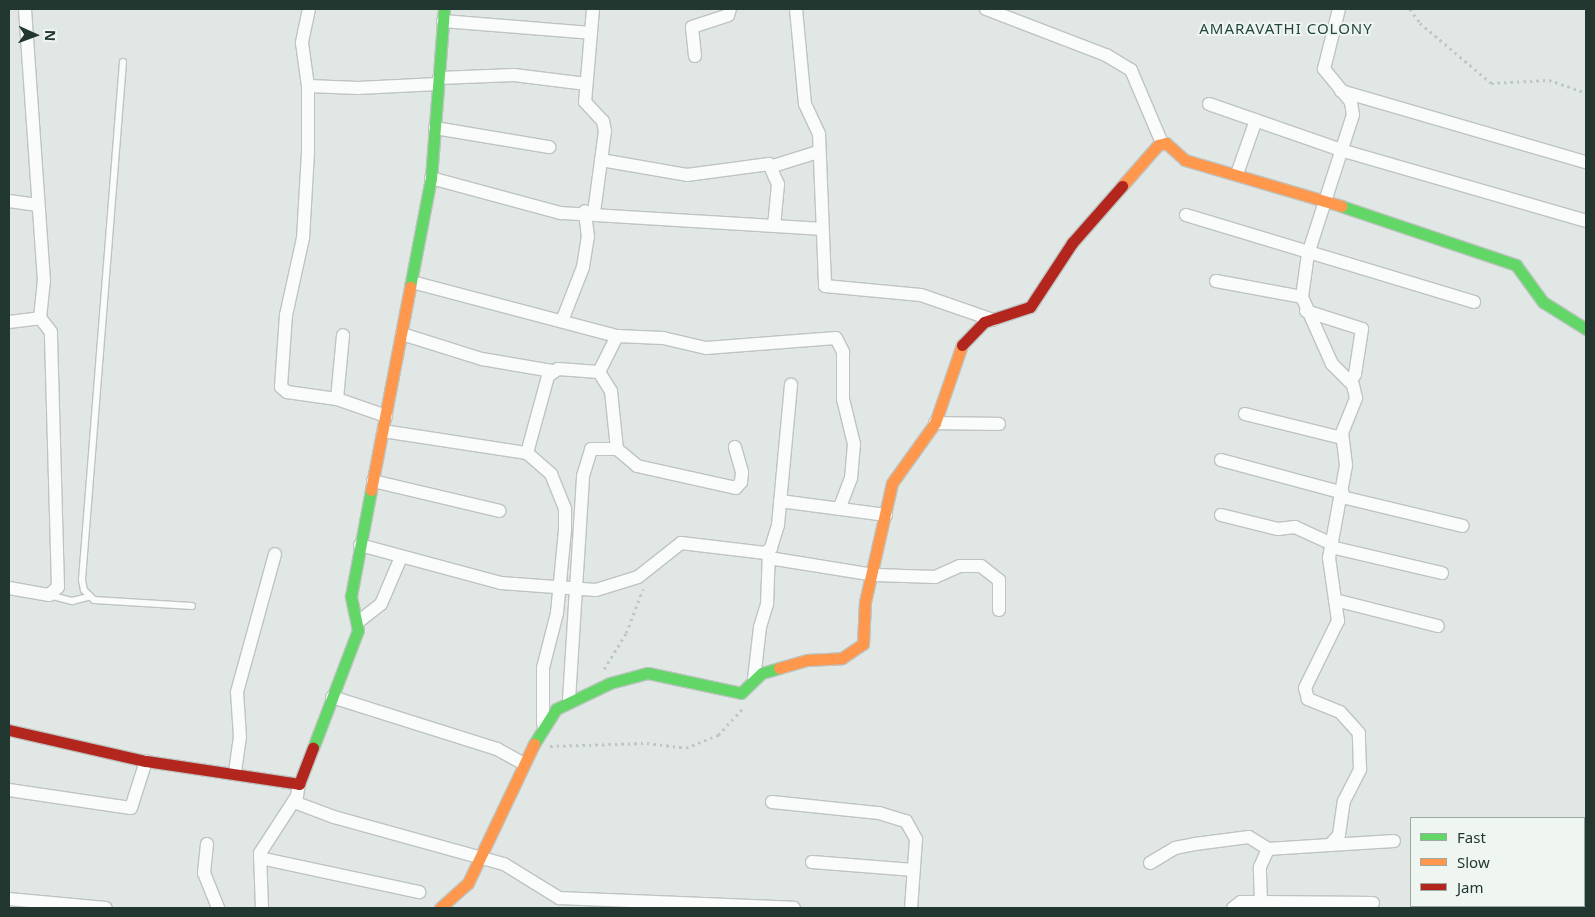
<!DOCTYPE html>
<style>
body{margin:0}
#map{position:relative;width:1595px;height:917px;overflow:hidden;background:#e1e7e4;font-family:"Noto Sans",sans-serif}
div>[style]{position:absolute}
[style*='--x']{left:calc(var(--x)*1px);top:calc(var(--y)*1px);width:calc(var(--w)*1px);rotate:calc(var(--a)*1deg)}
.path>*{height:2.5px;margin-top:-1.25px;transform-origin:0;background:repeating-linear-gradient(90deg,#bfc7c4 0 2.5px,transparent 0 6.5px)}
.roads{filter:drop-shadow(1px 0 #bec4c1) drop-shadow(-1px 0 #bec4c1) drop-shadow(0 1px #bec4c1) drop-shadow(0 -1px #bec4c1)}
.lane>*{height:6px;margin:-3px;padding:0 3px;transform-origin:3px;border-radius:3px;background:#fafbfb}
.street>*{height:12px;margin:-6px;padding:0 6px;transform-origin:6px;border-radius:6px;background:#fafbfb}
.fast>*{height:11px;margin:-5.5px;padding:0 5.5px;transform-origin:5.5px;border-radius:5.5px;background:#63d668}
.slow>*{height:11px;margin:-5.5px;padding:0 5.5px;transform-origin:5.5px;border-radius:5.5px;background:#ff974d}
.jam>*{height:11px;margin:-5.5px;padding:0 5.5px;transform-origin:5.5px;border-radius:5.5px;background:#b3261e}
span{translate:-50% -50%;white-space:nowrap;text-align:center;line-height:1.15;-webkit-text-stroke:4px #eff6f2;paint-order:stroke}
.neighbourhood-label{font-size:15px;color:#21463b;letter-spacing:1px}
.frame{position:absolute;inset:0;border:10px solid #223730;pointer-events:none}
.legend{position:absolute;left:1410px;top:817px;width:175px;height:90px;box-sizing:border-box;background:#eff6f2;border:1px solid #9daaa4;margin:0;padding:6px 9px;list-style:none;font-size:15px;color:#223730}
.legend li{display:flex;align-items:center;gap:10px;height:25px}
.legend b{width:25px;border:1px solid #9daaa4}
.north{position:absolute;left:10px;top:10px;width:50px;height:50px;-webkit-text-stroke:4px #eff6f2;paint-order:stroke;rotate:92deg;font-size:14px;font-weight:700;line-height:20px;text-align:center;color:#223730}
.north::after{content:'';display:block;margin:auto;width:18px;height:22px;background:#223730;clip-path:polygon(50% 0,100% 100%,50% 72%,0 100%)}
</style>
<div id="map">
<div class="path">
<div style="--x:1410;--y:9;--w:17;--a:54"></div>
<div style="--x:1420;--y:23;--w:93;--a:40.2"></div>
<div style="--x:1491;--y:83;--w:58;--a:-3"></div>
<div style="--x:1549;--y:80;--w:39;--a:19"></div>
<div style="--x:604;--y:669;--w:42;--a:-58.6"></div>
<div style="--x:626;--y:633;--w:47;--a:-68.9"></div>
<div style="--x:550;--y:746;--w:97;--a:-1.8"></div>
<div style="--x:647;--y:743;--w:39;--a:7"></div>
<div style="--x:686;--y:748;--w:35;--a:-22"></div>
<div style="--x:718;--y:735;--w:35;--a:-47"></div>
</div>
<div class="roads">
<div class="lane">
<div style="--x:123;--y:62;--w:520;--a:94.53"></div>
<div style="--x:82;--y:580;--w:10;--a:79"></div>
<div style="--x:84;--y:590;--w:14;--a:45"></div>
<div style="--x:94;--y:600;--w:98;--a:3.5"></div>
<div style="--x:49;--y:595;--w:24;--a:15"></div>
<div style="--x:72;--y:601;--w:16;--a:-14"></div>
</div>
<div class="street">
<div style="--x:309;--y:9;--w:35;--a:102"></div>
<div style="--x:302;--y:43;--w:43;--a:82.1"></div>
<div style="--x:308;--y:86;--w:66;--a:90"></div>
<div style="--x:308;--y:152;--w:86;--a:93.3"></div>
<div style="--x:303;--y:238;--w:79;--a:102.4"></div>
<div style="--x:286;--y:315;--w:72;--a:94"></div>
<div style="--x:281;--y:387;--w:8;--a:40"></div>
<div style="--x:287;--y:392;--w:50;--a:8"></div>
<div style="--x:337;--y:399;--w:52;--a:19.1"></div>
<div style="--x:593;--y:9;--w:93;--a:94.9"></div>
<div style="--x:585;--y:102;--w:26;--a:47"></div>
<div style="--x:603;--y:121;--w:10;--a:79"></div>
<div style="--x:605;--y:131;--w:82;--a:97.7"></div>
<div style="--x:796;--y:9;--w:95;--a:84.6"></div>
<div style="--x:805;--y:104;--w:33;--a:65"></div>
<div style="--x:819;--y:134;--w:152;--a:87.7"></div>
<div style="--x:825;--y:286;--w:96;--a:5.4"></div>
<div style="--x:921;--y:295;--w:76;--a:19.1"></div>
<div style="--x:986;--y:9;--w:129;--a:21"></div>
<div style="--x:1106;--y:55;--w:29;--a:31"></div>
<div style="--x:1131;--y:70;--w:79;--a:67"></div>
<div style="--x:443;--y:21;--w:148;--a:4.6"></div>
<div style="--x:695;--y:56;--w:29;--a:-96"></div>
<div style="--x:692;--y:27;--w:38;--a:-18"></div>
<div style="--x:728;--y:15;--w:6;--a:-72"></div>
<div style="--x:439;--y:78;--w:75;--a:-2.3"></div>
<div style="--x:514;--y:75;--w:73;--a:7.1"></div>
<div style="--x:308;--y:86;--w:50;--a:2.3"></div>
<div style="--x:358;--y:88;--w:80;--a:-2.9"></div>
<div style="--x:1341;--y:91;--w:255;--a:16.2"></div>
<div style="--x:1209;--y:104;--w:143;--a:19.2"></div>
<div style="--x:1344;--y:151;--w:252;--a:16.1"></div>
<div style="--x:435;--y:128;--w:116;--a:9.5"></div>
<div style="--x:601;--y:160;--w:87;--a:9.9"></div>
<div style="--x:687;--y:175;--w:83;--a:-7.6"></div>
<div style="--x:769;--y:164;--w:22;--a:66"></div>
<div style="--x:778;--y:184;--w:42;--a:95.4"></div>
<div style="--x:773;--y:166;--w:47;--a:-17.3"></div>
<div style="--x:1237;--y:174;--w:57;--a:-70.6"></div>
<div style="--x:431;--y:178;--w:135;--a:15.1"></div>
<div style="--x:561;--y:213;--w:261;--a:3.5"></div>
<div style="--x:9;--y:201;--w:27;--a:8"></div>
<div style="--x:1186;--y:215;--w:301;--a:16.8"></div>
<div style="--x:1216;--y:281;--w:87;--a:10.5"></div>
<div style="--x:412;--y:282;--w:212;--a:14.8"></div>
<div style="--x:1306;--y:311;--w:59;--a:17.8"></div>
<div style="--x:1362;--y:329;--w:46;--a:98.8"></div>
<div style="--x:1355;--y:374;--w:9;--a:122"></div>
<div style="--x:562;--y:321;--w:58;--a:-68.7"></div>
<div style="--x:583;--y:267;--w:30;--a:-81"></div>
<div style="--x:588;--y:237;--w:26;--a:-97"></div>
<div style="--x:9;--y:322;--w:31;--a:-7"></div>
<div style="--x:40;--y:318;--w:37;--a:-84"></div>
<div style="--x:44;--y:281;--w:273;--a:-94"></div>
<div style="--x:402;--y:334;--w:84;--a:17.4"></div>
<div style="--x:482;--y:359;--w:71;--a:9.7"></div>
<div style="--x:599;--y:372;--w:22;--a:58"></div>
<div style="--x:611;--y:391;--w:58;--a:84.1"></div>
<div style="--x:617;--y:449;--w:26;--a:40"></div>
<div style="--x:637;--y:466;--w:101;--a:12.5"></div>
<div style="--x:736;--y:488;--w:8;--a:-50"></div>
<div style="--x:741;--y:482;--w:10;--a:-84"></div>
<div style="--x:742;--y:472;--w:26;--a:-106"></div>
<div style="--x:337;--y:399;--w:64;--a:-84.6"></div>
<div style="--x:1245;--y:414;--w:100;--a:13.9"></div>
<div style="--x:935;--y:423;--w:64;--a:0.9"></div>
<div style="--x:383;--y:431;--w:146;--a:8.7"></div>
<div style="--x:527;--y:453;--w:32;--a:41"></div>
<div style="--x:551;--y:474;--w:38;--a:68"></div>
<div style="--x:565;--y:509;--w:21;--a:90"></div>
<div style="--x:565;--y:530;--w:83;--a:95.5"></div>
<div style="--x:557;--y:613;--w:57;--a:104.3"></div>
<div style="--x:543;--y:668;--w:56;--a:90"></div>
<div style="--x:527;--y:453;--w:80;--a:-74.7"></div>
<div style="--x:548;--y:376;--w:12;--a:-35"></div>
<div style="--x:558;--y:369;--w:41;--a:4.2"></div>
<div style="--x:599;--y:372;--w:40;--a:-63.4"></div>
<div style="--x:617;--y:336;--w:46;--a:2.5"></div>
<div style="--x:663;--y:338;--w:44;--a:13.1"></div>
<div style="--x:706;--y:348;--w:130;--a:-4.4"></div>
<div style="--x:836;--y:338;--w:16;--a:63"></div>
<div style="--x:843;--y:352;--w:47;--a:90"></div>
<div style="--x:843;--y:399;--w:46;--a:76.3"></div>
<div style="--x:854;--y:444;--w:34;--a:95"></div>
<div style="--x:851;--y:478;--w:33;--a:111"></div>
<div style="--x:1221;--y:460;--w:126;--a:15.1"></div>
<div style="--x:373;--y:481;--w:130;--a:13.3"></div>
<div style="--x:1342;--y:497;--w:124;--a:13.5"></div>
<div style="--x:780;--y:501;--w:107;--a:7.5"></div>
<div style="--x:1221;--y:515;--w:59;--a:13.8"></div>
<div style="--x:1278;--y:529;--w:17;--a:-7"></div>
<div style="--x:1295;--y:527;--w:41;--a:24.7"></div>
<div style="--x:360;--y:545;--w:146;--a:15.1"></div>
<div style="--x:501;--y:583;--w:95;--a:4.2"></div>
<div style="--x:596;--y:590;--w:44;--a:-17.2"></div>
<div style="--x:638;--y:577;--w:55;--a:-38.3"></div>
<div style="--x:681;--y:543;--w:85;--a:6.8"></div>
<div style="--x:765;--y:553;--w:8;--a:-40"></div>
<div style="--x:771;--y:548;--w:24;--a:-73"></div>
<div style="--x:778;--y:525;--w:141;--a:-84.7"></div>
<div style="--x:1331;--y:547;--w:114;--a:13.2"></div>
<div style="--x:769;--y:558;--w:106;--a:9.2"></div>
<div style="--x:874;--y:575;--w:61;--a:1.9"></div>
<div style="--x:935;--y:577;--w:27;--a:-24"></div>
<div style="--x:960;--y:566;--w:21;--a:0"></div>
<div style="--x:981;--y:566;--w:23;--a:38"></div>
<div style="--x:999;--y:580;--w:30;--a:90"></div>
<div style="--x:9;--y:588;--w:41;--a:9.9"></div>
<div style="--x:49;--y:595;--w:12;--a:-42"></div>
<div style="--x:58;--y:587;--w:255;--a:-91.6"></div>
<div style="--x:51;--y:332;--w:18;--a:-128"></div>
<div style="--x:1335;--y:600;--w:106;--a:14.2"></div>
<div style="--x:358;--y:622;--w:29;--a:-38"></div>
<div style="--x:381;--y:604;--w:51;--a:-66.9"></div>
<div style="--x:754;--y:679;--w:52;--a:-83.4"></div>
<div style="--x:760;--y:627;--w:24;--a:-73"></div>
<div style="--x:767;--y:604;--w:52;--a:-87.8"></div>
<div style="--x:332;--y:697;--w:173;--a:17.5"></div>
<div style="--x:497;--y:749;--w:29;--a:29"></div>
<div style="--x:569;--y:700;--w:224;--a:-86.4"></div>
<div style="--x:583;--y:476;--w:28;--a:-73"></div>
<div style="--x:591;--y:449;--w:26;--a:0"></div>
<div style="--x:235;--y:772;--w:35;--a:-82"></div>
<div style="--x:240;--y:737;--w:45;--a:-93.8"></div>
<div style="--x:237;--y:692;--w:143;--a:-74.6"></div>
<div style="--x:9;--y:790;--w:123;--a:8.4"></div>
<div style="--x:131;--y:808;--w:49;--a:-72.3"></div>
<div style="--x:294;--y:802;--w:43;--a:20.6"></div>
<div style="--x:334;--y:817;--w:176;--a:15.5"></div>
<div style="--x:504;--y:864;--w:65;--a:31.7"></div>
<div style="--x:559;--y:898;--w:235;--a:2.4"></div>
<div style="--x:772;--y:802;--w:108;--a:5.9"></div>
<div style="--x:879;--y:813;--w:28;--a:17"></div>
<div style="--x:906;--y:821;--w:21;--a:61"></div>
<div style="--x:916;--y:839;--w:69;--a:94.1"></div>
<div style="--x:207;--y:844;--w:29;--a:96"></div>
<div style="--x:204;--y:873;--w:38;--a:68"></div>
<div style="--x:1330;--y:845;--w:64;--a:-3.6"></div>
<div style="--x:260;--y:858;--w:163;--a:12.1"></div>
<div style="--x:812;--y:862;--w:102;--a:4.5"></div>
<div style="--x:1150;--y:863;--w:29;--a:-31"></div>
<div style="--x:1175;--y:848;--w:20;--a:-11"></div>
<div style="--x:1195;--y:844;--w:54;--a:-7.4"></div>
<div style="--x:1249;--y:837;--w:22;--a:32"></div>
<div style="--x:9;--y:899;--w:97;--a:5.3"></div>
<div style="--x:1261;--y:902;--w:112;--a:0.5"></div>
<div style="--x:262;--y:908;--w:55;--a:-92.1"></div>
<div style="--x:260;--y:853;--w:68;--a:-57"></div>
<div style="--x:297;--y:796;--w:12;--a:-81"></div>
<div style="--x:1233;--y:908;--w:10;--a:-37"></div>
<div style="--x:1241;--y:902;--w:20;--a:0"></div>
<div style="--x:1261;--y:902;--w:35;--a:-92"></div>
<div style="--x:1260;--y:867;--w:20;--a:-66"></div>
<div style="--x:1268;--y:849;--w:62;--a:-3.7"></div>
<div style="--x:1330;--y:845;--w:13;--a:-48"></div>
<div style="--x:1339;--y:835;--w:34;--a:-82"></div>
<div style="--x:1344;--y:801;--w:36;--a:-63"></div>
<div style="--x:1360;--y:769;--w:36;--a:-92"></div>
<div style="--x:1359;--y:733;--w:28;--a:-132"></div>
<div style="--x:1340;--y:712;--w:35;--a:-158"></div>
<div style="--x:1308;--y:699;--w:11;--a:-105"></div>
<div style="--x:1305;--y:688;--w:75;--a:-63.8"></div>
<div style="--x:1338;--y:621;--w:64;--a:-98.1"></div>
<div style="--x:1329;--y:558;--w:95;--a:-79.6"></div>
<div style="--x:1346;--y:465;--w:32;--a:-97"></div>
<div style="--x:1342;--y:433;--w:38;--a:-68"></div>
<div style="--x:1356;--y:398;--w:13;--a:-103"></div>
<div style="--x:1353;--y:385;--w:30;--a:-135"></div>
<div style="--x:1332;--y:364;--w:73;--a:-114.1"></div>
<div style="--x:1302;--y:297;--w:43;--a:-82.1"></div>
<div style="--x:1308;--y:254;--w:146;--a:-72.1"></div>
<div style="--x:1353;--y:115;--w:13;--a:-99"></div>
<div style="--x:1351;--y:102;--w:43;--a:-129.3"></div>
<div style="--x:1324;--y:69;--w:62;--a:-76"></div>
</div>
<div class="fast">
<div style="--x:1341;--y:206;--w:185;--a:18.6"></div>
<div style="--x:1516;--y:265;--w:46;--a:53.9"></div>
<div style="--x:1543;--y:302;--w:51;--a:32.1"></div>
<div style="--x:410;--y:287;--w:111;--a:-79.1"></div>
<div style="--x:431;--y:178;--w:169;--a:-85.6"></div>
<div style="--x:534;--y:744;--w:41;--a:-57.8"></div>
<div style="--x:556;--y:709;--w:60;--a:-25.7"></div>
<div style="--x:610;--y:683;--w:39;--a:-15"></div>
<div style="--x:648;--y:673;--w:95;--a:12.1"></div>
<div style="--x:741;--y:693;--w:29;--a:-44"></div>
<div style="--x:762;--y:673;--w:18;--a:-16"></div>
<div style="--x:313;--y:748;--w:126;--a:-69.1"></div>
<div style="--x:358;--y:630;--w:35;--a:-102"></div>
<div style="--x:351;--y:596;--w:108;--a:-79.3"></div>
</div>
<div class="slow">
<div style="--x:1122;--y:186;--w:55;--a:-48.7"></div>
<div style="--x:1158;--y:145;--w:8;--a:-14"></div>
<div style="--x:1166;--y:143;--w:25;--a:42"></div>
<div style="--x:1185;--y:160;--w:163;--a:16.4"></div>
<div style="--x:371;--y:490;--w:207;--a:-79.1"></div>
<div style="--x:779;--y:668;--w:29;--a:-16"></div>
<div style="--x:807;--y:660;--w:35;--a:-3"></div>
<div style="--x:842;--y:658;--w:25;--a:-34"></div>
<div style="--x:863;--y:644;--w:42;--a:-87.3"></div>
<div style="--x:865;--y:602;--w:122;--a:-77.2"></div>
<div style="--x:892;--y:483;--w:74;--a:-54.4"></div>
<div style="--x:935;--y:423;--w:83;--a:-70.9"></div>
<div style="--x:440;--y:908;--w:38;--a:-42"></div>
<div style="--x:468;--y:883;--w:154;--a:-64.6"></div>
</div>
<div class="jam">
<div style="--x:962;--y:345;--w:32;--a:-46"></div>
<div style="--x:984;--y:322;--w:48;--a:-18.1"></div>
<div style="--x:1030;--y:307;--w:77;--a:-56.7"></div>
<div style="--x:1072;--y:243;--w:76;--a:-48.7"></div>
<div style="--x:9;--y:730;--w:140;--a:12.8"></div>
<div style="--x:146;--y:761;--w:155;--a:8.5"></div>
<div style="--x:299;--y:784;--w:39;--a:-69"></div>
</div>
</div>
<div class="neighbourhood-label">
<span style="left:1286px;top:29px">AMARAVATHI COLONY</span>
</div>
<div class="frame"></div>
<ul class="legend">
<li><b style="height:6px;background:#63d668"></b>Fast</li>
<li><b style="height:6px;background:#ff974d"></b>Slow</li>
<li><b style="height:6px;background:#b3261e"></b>Jam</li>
</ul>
<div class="north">N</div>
</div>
